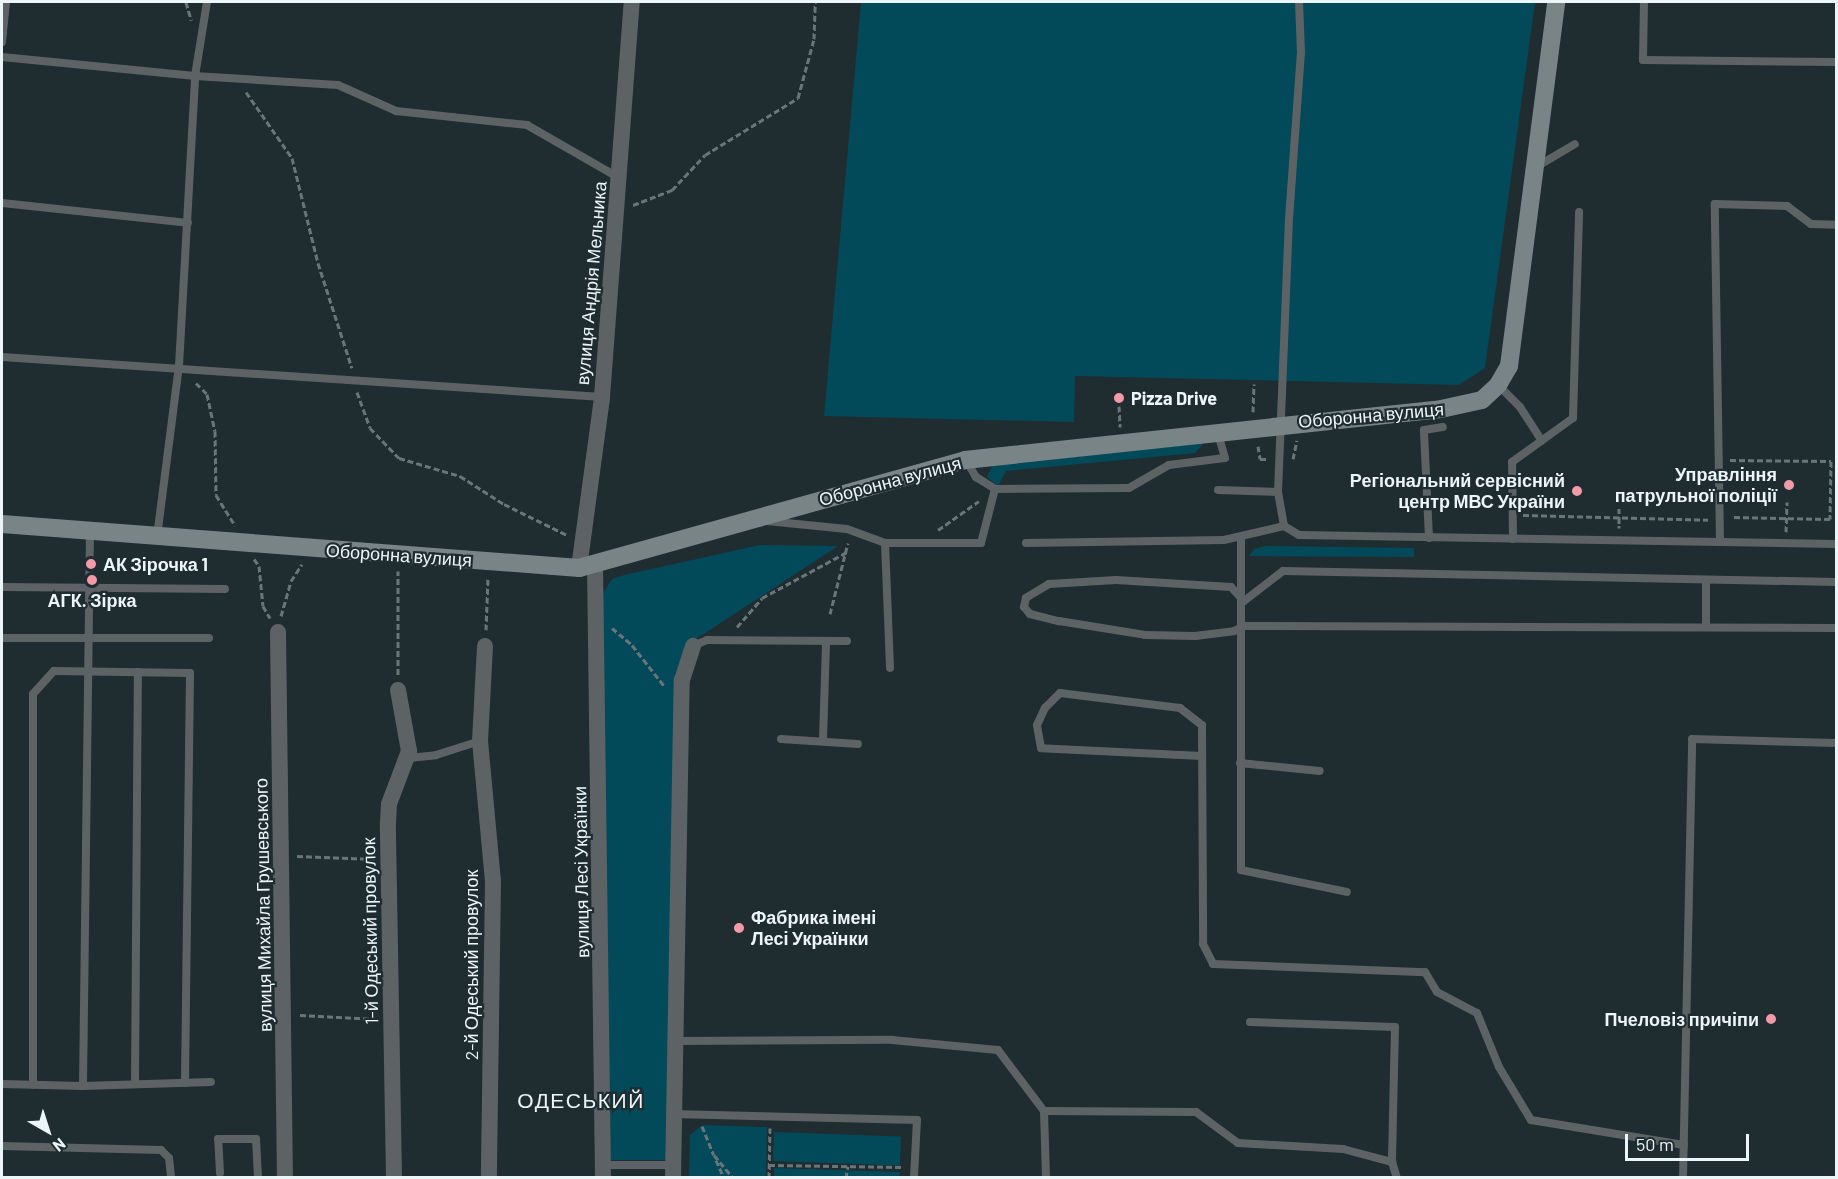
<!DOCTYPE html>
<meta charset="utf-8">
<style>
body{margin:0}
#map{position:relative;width:1838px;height:1179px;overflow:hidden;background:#1f2c30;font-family:Barlow,sans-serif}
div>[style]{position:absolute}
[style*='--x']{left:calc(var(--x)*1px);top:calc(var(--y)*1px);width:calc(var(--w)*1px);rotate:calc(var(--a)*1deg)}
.green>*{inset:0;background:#024a5a;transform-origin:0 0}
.path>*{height:3px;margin-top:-1.5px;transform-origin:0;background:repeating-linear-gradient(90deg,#697578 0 6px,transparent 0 9px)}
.lane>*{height:8px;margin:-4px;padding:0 4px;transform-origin:4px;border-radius:4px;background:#5d6365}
.street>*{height:16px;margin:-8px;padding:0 8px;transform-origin:8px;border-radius:8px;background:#5d6365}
.secondary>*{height:18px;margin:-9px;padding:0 9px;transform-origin:9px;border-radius:9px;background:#798487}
.dots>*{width:16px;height:16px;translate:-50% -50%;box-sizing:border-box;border:3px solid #1f2c30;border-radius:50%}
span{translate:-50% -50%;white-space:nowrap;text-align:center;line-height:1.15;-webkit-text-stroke:4.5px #1f2c30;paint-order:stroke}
.street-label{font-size:18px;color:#ecf5f8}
.poi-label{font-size:18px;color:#ecf5f8;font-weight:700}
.left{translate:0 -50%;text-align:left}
.right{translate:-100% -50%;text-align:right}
.quarter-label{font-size:21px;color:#ecf5f8;letter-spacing:1.5px}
.frame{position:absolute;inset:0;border:3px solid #ecf5f8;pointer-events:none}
.north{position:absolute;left:18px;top:1101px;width:60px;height:60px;-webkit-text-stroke:4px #1f2c30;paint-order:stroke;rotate:141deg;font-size:16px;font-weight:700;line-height:24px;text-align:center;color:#ecf5f8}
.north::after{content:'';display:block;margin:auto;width:21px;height:27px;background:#ecf5f8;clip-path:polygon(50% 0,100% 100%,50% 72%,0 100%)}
.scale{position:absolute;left:1625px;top:1134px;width:124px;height:27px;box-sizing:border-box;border:3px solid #ecf5f8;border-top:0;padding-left:8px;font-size:18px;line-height:21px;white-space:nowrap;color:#ecf5f8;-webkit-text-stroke:4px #1f2c30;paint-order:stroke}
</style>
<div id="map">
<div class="green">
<div style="clip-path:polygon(861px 2px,1535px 2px,1485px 368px,1459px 385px,1075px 376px,1074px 422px,824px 416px)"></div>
<div style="clip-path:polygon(1205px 442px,1195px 453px,1006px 471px,998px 486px,987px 477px,992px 466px)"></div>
<div style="clip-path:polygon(760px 545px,838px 546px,693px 641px,675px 674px,666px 1160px,608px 1160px,602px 595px,612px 579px,624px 575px)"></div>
<div style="clip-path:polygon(1265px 546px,1414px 548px,1414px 557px,1249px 556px,1254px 549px)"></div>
<div style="clip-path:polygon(702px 1125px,767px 1127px,766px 1177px,689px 1177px,690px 1135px)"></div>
<div style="left:774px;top:1132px;width:127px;height:29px;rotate:2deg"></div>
<div style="clip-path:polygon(774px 1168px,900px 1172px,899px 1177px,774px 1177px)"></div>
</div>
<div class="path">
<div style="--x:186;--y:2;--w:19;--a:74"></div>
<div style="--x:246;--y:92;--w:80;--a:55.1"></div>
<div style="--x:292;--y:158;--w:108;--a:76.1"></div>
<div style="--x:318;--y:263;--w:110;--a:72.1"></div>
<div style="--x:633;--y:205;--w:42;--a:-21"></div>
<div style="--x:672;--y:190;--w:48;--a:-46.7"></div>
<div style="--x:705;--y:155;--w:109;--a:-31.5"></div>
<div style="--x:798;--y:98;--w:61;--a:-74.8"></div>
<div style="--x:814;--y:39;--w:37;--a:-88"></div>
<div style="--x:196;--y:383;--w:16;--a:45"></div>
<div style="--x:207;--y:394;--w:38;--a:78"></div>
<div style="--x:215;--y:431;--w:64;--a:89.1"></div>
<div style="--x:216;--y:495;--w:36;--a:58"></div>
<div style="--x:357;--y:392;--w:38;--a:70"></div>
<div style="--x:370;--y:428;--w:42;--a:46"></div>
<div style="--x:399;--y:458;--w:64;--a:16.4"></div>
<div style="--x:460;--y:476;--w:52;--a:32.5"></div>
<div style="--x:504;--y:504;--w:70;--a:26.2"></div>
<div style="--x:1119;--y:406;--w:21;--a:87"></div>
<div style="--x:1253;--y:412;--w:28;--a:-88"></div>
<div style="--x:1258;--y:446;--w:13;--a:81"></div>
<div style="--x:1260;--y:459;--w:7;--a:0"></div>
<div style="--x:1293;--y:459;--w:19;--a:-78"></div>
<div style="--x:1730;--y:460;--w:101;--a:0.6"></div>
<div style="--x:1831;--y:461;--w:58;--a:91"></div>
<div style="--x:1830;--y:519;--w:97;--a:-178.8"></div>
<div style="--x:1619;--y:508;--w:20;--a:90"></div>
<div style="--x:1523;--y:515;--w:185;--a:1.5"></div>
<div style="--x:938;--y:530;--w:50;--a:-35.3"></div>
<div style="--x:1786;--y:532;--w:30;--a:-88"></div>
<div style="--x:254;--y:559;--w:9;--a:54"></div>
<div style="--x:259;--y:566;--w:40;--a:84.3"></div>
<div style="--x:263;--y:606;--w:14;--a:60"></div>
<div style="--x:830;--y:614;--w:73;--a:-75.8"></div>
<div style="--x:281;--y:616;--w:36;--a:-74"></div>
<div style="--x:291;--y:581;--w:20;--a:-57"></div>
<div style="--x:737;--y:627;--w:38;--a:-49"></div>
<div style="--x:762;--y:598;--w:99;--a:-28.4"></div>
<div style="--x:612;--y:628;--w:26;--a:40"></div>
<div style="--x:632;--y:645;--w:53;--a:51.8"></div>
<div style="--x:486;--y:630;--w:53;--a:-87.8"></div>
<div style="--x:398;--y:675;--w:104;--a:-90"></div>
<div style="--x:297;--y:856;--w:77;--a:2.2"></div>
<div style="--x:300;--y:1015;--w:77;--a:3"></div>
<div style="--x:702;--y:1126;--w:31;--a:68"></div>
<div style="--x:714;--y:1155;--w:30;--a:50"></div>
<div style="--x:716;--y:1160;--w:20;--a:66"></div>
<div style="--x:769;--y:1165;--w:134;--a:0.9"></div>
<div style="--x:769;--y:1178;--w:50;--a:-88.9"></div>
<div style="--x:846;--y:1178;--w:12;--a:-81"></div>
</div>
<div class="lane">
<div style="--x:1644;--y:2;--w:58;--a:91"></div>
<div style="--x:1643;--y:60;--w:193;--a:0.6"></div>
<div style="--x:2;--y:42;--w:40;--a:-84.3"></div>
<div style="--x:2;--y:57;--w:194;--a:5.6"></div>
<div style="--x:195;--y:76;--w:143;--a:3.6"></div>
<div style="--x:338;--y:85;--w:64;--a:24.1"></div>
<div style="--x:396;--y:111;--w:132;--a:6.1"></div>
<div style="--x:527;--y:125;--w:106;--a:29.9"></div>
<div style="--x:1536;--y:167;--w:45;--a:-30.5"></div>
<div style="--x:2;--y:203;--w:187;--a:6.1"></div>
<div style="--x:2;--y:357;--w:601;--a:3.81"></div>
<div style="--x:1498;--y:385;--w:31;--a:45"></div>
<div style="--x:1520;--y:407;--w:40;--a:57.1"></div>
<div style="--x:966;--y:460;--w:20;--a:60"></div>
<div style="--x:976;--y:477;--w:22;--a:32"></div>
<div style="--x:995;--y:489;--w:134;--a:-0.4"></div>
<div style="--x:1129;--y:488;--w:46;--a:-29.9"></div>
<div style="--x:1169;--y:465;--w:56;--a:-7.1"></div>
<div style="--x:1225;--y:458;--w:26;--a:-106"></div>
<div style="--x:1218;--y:490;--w:60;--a:1.9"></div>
<div style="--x:767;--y:521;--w:80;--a:5.7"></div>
<div style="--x:847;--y:529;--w:40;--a:20.2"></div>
<div style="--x:885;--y:543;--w:96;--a:0"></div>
<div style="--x:981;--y:543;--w:56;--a:-75.5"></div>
<div style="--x:1284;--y:526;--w:35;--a:-100"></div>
<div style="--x:1278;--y:492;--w:273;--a:-87.7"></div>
<div style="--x:1289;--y:219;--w:166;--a:-85.9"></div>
<div style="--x:1301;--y:53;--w:51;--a:-92.2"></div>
<div style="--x:157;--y:537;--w:172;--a:-82.7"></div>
<div style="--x:179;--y:366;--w:290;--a:-86.8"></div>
<div style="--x:195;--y:76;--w:75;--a:-80.8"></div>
<div style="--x:1241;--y:538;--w:332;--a:90"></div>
<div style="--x:1241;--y:870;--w:108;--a:11.7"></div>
<div style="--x:1429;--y:538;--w:108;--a:-92.7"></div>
<div style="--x:1424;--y:430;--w:19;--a:-9"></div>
<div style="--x:1513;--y:539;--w:77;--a:-90.7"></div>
<div style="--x:1512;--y:462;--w:75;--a:-35.8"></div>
<div style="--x:1573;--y:418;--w:206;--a:-88.3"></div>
<div style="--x:1720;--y:541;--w:337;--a:-90.9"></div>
<div style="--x:1715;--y:204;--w:72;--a:1.6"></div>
<div style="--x:1787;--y:206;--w:30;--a:37"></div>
<div style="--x:1811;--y:224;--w:25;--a:2"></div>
<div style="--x:885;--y:543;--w:125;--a:87.7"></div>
<div style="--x:1026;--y:543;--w:198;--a:-0.9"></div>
<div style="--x:1224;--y:540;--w:62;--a:-13.1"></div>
<div style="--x:1284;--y:526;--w:17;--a:31"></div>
<div style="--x:1299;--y:535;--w:537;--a:0.96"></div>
<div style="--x:1706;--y:581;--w:44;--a:90"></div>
<div style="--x:1836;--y:582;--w:553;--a:-178.86"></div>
<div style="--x:1283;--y:571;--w:49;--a:142.4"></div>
<div style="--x:1244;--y:601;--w:19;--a:-133"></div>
<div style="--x:1231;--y:587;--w:115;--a:-176.5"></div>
<div style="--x:1116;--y:580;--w:67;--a:176.6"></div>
<div style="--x:1049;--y:584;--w:27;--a:149"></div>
<div style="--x:1026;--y:598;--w:9;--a:103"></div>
<div style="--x:1024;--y:607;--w:9;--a:49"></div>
<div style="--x:1030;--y:614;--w:30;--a:14"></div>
<div style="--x:1059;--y:621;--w:87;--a:9.2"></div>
<div style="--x:1145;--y:635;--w:50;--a:1.1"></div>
<div style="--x:1195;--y:636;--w:39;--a:-7"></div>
<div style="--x:1234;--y:631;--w:11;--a:-27"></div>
<div style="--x:1244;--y:626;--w:592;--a:0.19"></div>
<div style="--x:2;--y:587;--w:223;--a:0.5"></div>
<div style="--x:2;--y:638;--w:207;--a:0"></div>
<div style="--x:693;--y:646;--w:15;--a:-23"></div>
<div style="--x:707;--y:640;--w:140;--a:0.4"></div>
<div style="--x:781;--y:739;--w:77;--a:3.7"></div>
<div style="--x:823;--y:739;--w:98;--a:-88.2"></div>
<div style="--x:1202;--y:756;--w:161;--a:-177.2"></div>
<div style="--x:1041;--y:748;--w:23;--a:-100"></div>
<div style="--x:1037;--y:725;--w:19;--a:-65"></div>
<div style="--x:1045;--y:708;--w:21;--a:-45"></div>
<div style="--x:1060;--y:693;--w:121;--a:7.1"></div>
<div style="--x:1180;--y:708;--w:28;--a:38"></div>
<div style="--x:1202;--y:725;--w:219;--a:89.7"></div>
<div style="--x:1203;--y:944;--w:22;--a:63"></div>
<div style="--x:1213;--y:964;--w:212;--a:2.2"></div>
<div style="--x:1425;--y:972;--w:23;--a:59"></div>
<div style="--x:1437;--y:992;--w:45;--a:27.7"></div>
<div style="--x:1477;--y:1013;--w:58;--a:67.8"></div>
<div style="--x:1499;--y:1067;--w:62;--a:58.9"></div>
<div style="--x:1531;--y:1120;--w:155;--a:9.3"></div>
<div style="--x:409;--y:758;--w:27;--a:-6"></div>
<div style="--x:436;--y:755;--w:46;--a:-17.7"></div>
<div style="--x:1240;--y:763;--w:80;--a:5.7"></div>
<div style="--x:1250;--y:1022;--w:145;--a:2"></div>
<div style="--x:1395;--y:1027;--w:135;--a:91.3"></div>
<div style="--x:674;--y:1041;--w:218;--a:-0.3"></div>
<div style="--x:892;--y:1040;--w:106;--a:5.4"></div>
<div style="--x:998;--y:1050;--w:76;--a:53"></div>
<div style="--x:2;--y:1084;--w:81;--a:1.4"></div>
<div style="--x:83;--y:1086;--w:128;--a:-1.8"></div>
<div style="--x:135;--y:1084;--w:412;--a:-89.6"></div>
<div style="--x:33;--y:1085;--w:391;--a:-90"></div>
<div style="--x:33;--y:694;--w:31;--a:-48"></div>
<div style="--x:54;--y:671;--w:136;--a:0.8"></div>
<div style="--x:190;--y:673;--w:410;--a:90.7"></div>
<div style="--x:83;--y:1086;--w:555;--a:-89.28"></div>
<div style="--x:672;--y:1114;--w:245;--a:1.4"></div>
<div style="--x:917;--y:1120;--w:58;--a:93"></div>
<div style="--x:2;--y:1146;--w:159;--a:1.4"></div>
<div style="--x:161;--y:1150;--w:11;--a:45"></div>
<div style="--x:169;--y:1158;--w:20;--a:84"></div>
<div style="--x:603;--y:1165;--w:70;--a:0"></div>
<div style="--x:220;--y:1173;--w:34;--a:-93"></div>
<div style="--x:218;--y:1139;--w:38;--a:0"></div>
<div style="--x:256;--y:1139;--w:39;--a:87"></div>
<div style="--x:1046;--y:1178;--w:67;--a:-91.7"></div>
<div style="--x:1044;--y:1111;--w:152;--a:0.4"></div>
<div style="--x:1196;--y:1112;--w:52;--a:36.4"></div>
<div style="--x:1238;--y:1143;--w:105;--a:3.3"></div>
<div style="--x:1343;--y:1149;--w:51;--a:14.9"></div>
<div style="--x:1392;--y:1162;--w:17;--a:73"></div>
<div style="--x:1683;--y:1178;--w:439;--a:-88.8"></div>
<div style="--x:1692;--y:739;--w:144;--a:1.6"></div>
</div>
<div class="street">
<div style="--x:595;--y:565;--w:613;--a:89.25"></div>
<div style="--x:579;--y:568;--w:173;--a:-82.3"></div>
<div style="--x:602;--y:397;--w:396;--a:-85.7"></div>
<div style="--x:278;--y:632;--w:546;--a:89.27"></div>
<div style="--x:485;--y:646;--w:95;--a:93"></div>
<div style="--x:480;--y:741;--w:141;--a:84.7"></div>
<div style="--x:493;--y:881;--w:297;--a:90.8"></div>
<div style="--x:394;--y:1178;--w:355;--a:-91"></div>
<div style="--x:388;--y:823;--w:19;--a:-87"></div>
<div style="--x:389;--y:804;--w:57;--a:-69.3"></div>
<div style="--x:409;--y:751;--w:62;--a:-100.2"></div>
<div style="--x:673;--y:1178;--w:498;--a:-89"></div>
<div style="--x:682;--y:680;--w:36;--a:-72"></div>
</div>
<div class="secondary">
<div style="--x:2;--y:524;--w:579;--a:4.36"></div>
<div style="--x:579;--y:568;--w:401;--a:-15.6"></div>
<div style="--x:965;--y:460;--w:479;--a:-6.1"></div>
<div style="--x:1441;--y:409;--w:42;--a:-12.4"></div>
<div style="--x:1482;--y:400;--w:22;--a:-43"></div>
<div style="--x:1498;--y:385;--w:22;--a:-60"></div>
<div style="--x:1509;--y:366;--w:367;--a:-82.6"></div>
</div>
<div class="dots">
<div style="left:1119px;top:398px;background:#f39aa9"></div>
<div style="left:1789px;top:485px;background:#f39aa9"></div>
<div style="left:1577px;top:491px;background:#f39aa9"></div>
<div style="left:91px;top:564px;background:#f39aa9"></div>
<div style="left:92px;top:580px;background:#f39aa9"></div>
<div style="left:739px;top:928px;background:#f39aa9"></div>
<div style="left:1771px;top:1019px;background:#f39aa9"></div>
</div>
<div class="street-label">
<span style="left:591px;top:283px;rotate:-85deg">вулиця Андрія Мельника</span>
<span style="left:1371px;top:415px;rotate:-5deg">Оборонна вулиця</span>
<span style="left:890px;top:481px;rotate:-15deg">Оборонна вулиця</span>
<span style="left:399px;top:555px;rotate:4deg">Оборонна вулиця</span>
<span style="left:581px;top:872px;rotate:-91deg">вулиця Лесі Українки</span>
<span style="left:263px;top:905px;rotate:-91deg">вулиця Михайла Грушевського</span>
<span style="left:370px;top:931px;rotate:-91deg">1-й Одеський провулок</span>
<span style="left:471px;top:965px;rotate:-90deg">2-й Одеський провулок</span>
</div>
<div class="poi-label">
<span class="left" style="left:1131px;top:398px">Pizza Drive</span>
<span class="right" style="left:1777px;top:485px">Управління<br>патрульної поліції</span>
<span class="right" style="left:1565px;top:491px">Регіональний сервісний<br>центр МВС України</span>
<span class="left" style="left:103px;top:564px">АК Зірочка 1</span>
<span style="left:92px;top:600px">АГК. Зірка</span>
<span class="left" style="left:751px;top:928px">Фабрика імені<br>Лесі Українки</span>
<span class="right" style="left:1759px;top:1019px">Пчеловіз причіпи</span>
</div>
<div class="quarter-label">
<span style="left:581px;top:1100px">ОДЕСЬКИЙ</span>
</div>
<div class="frame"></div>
<div class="north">N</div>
<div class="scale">50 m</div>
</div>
